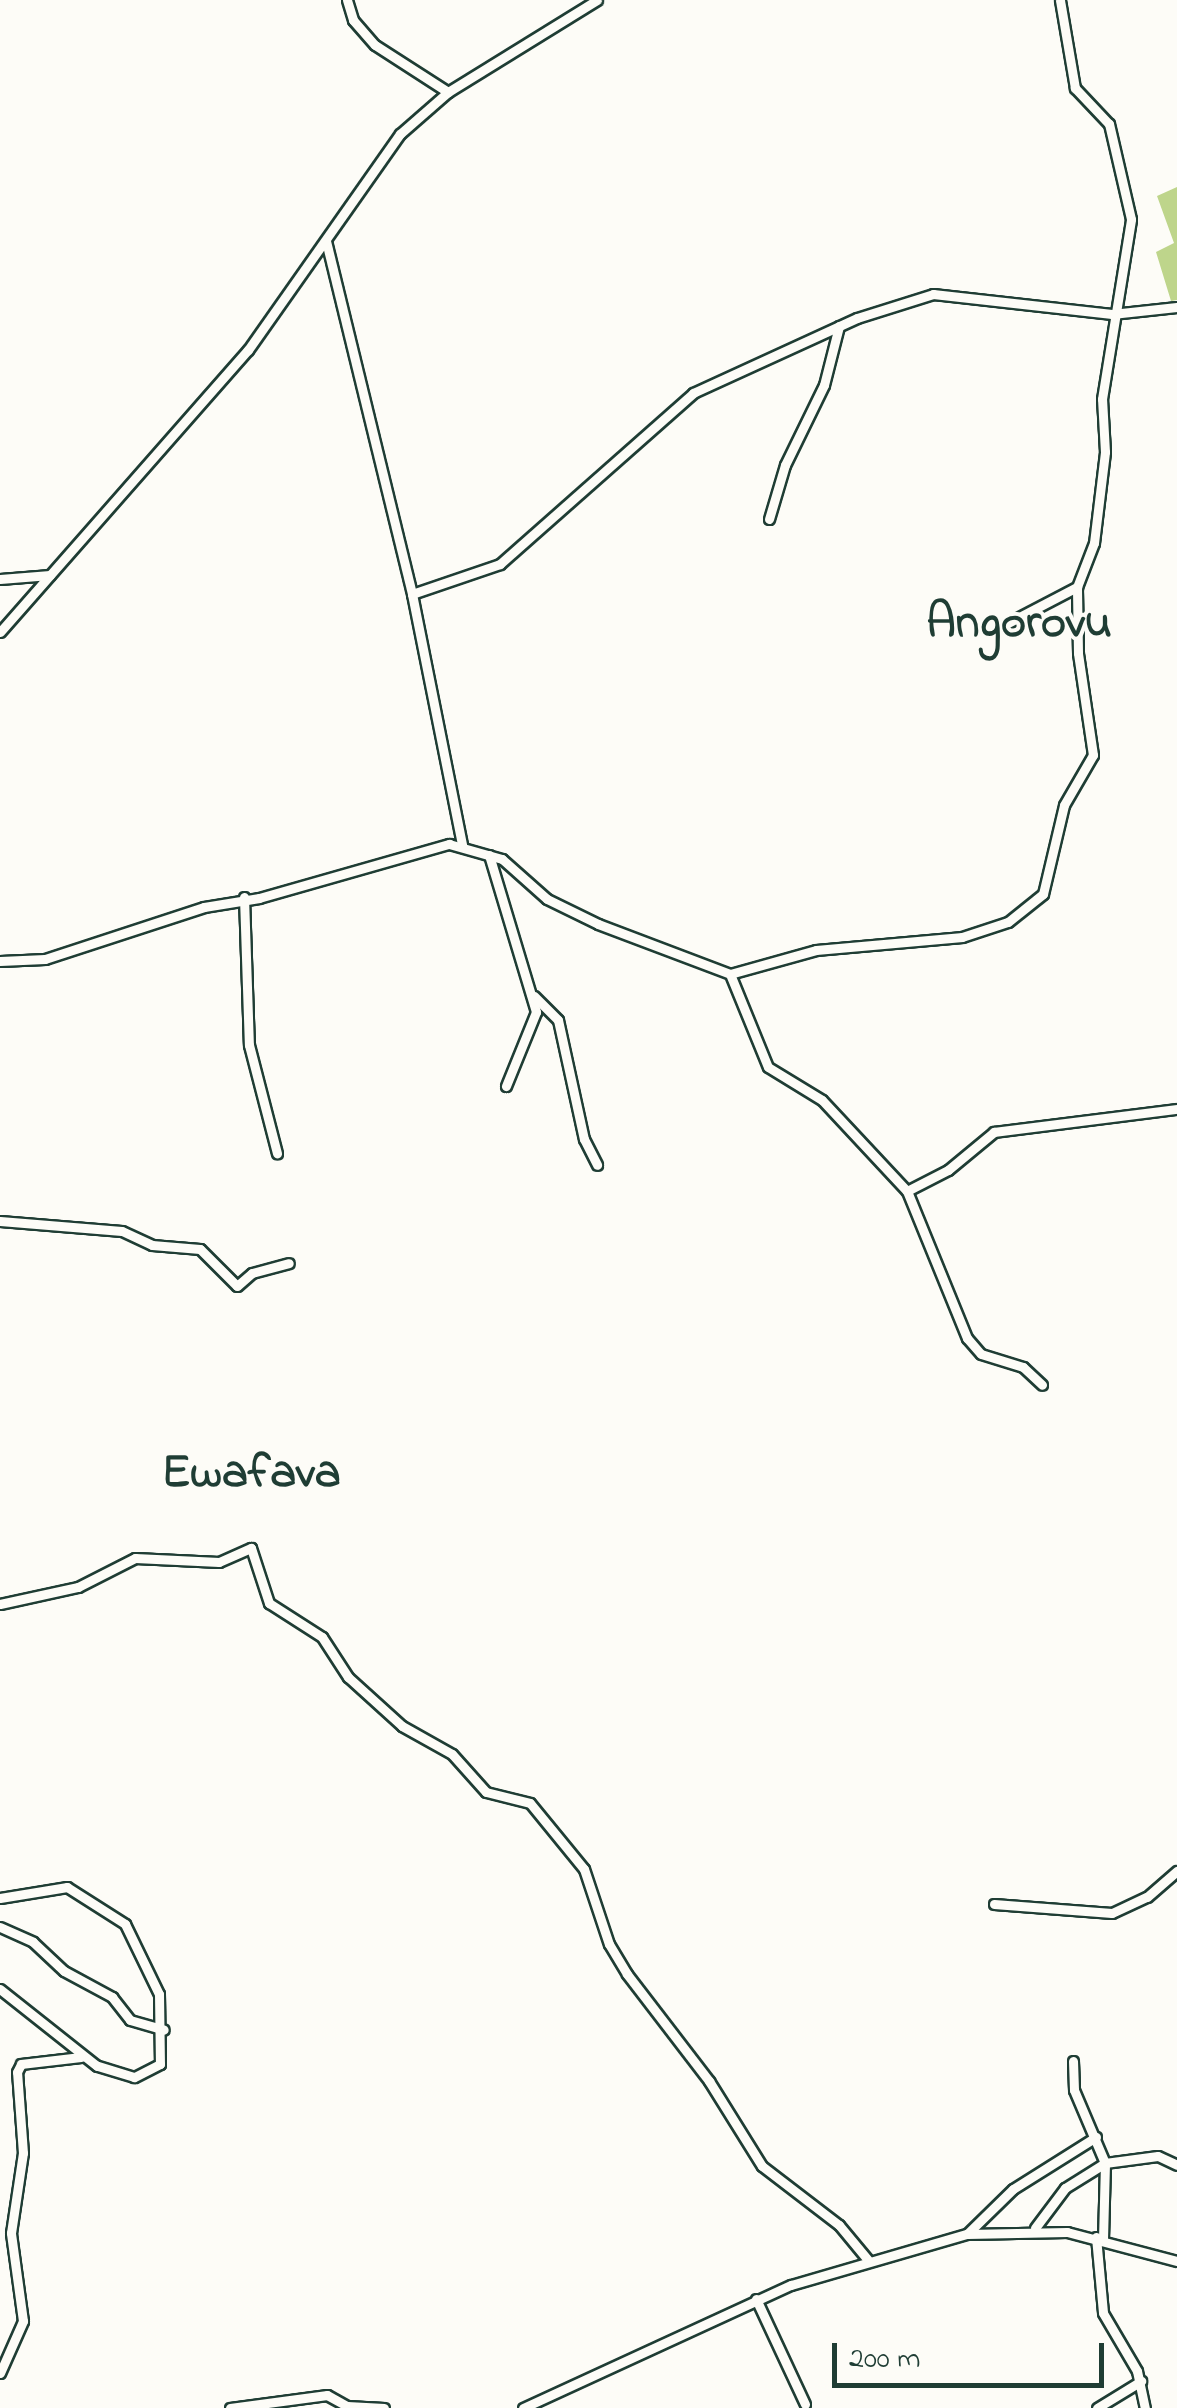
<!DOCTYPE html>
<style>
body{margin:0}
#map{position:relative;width:1177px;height:2408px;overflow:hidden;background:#fdfcf7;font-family:"Indie Flower",sans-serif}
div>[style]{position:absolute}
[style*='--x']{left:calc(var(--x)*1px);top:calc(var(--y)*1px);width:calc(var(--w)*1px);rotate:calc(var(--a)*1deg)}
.green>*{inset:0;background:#bed58b}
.roads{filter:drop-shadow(2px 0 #1f3d34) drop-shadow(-2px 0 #1f3d34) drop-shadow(0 2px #1f3d34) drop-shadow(0 -2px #1f3d34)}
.minor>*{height:9px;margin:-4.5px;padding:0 4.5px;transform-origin:4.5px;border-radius:4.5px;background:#fdfcf7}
span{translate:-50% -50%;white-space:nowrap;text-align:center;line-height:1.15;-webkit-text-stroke:8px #fdfcf7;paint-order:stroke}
.quarter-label{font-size:48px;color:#1f3d34;font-weight:700}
.scale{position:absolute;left:832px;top:2343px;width:272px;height:45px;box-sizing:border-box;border:5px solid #1f3d34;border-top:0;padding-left:12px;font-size:30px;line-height:35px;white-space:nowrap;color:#1f3d34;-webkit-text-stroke:8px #fdfcf7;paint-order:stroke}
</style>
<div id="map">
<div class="green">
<div style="clip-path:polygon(1177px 187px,1177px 300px,1171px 301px,1156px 252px,1174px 243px,1157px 196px)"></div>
</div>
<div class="roads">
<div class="minor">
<div style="--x:347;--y:0;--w:21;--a:73"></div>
<div style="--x:353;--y:20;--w:33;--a:49"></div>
<div style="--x:375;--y:45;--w:87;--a:32.8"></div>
<div style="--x:326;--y:241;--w:363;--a:76.3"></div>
<div style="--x:412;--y:594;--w:256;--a:78.7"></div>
<div style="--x:769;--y:519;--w:56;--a:-73.5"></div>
<div style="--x:785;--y:465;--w:89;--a:-64"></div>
<div style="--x:824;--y:385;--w:61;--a:-75.7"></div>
<div style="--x:0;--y:579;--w:50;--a:-4.6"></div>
<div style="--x:412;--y:594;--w:93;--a:-18.8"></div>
<div style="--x:500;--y:564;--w:258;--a:-41.5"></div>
<div style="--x:693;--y:393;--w:180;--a:-24.6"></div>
<div style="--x:857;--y:318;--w:80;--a:-17.5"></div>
<div style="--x:933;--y:294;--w:180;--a:6.4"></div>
<div style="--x:1112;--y:314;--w:65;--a:-6.1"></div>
<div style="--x:1008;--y:623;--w:78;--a:-27.6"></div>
<div style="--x:0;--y:632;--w:376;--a:-48.7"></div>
<div style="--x:248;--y:350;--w:264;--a:-54.9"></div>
<div style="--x:400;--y:134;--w:64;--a:-41.2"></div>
<div style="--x:448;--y:92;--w:175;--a:-31.7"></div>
<div style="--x:489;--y:855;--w:164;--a:73.3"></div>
<div style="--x:536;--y:1012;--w:80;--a:112.1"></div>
<div style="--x:244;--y:897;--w:148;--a:88.1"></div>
<div style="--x:249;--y:1045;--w:112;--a:75.5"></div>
<div style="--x:0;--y:961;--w:45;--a:-2.5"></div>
<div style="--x:45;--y:959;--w:167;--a:-18.1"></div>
<div style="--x:204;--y:907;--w:56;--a:-9.3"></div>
<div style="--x:259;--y:898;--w:198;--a:-15.9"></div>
<div style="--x:449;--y:844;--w:55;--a:15.8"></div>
<div style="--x:502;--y:859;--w:60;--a:41.6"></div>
<div style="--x:547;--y:899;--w:57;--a:26.1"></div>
<div style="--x:598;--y:924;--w:141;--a:20.7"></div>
<div style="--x:730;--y:974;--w:89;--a:-15.6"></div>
<div style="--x:816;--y:950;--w:147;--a:-5.1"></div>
<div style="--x:962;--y:937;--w:48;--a:-18.1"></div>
<div style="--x:1008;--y:922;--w:45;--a:-38.7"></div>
<div style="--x:1043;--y:894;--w:91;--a:-76.7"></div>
<div style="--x:1064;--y:805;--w:58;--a:-59.9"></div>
<div style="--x:1093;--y:755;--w:103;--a:-98.4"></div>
<div style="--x:1078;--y:653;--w:66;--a:-90.9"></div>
<div style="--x:1077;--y:587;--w:47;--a:-68.9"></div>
<div style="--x:1094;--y:543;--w:92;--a:-83.1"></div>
<div style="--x:1105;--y:452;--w:53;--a:-93.2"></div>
<div style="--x:1102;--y:399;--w:182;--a:-80.8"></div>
<div style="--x:1131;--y:219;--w:98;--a:-103"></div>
<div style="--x:1109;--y:124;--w:50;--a:-133.4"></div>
<div style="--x:1075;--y:88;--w:89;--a:-99.7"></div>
<div style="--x:730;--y:974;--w:100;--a:67.8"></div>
<div style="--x:768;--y:1067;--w:63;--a:31.4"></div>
<div style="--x:822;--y:1100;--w:125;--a:47"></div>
<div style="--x:907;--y:1191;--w:46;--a:-27.1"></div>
<div style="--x:948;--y:1170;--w:60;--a:-39.6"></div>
<div style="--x:994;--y:1132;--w:184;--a:-7.2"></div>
<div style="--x:534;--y:996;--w:34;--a:45"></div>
<div style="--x:558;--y:1020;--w:122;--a:77.7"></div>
<div style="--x:584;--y:1139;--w:29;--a:63"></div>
<div style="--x:907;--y:1191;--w:159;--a:67.8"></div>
<div style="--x:967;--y:1338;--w:21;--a:49"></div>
<div style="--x:981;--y:1354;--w:44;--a:17.2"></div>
<div style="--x:1023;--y:1367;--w:26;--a:43"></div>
<div style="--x:0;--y:1221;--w:122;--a:4.7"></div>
<div style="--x:122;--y:1231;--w:33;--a:25"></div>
<div style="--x:152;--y:1245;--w:48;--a:4.8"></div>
<div style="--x:200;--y:1249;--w:52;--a:45"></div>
<div style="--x:237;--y:1286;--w:20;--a:-41"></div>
<div style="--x:252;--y:1273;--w:38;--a:-15"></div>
<div style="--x:0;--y:1604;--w:80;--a:-12.3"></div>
<div style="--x:78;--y:1587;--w:64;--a:-27"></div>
<div style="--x:135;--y:1558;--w:84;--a:2.7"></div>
<div style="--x:219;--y:1562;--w:35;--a:-24"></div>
<div style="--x:251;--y:1548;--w:58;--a:71.9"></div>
<div style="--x:269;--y:1603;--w:63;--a:32.7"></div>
<div style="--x:322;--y:1637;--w:48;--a:57"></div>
<div style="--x:348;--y:1677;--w:73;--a:42.2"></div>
<div style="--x:402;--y:1726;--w:57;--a:29.2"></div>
<div style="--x:452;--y:1754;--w:51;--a:48.2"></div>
<div style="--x:486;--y:1792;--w:45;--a:14"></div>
<div style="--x:530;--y:1803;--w:85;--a:50.7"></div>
<div style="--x:584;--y:1869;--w:79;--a:71.6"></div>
<div style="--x:609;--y:1944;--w:35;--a:59"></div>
<div style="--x:627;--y:1974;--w:135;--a:52.5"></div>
<div style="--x:709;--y:2081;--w:100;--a:58.1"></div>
<div style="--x:762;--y:2166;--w:97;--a:37.5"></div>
<div style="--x:839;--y:2225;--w:45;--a:50.4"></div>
<div style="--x:0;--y:1898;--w:68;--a:-9.3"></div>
<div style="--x:67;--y:1887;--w:69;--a:32.5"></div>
<div style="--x:125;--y:1924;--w:78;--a:64.1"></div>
<div style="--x:159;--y:1994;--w:70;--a:89.2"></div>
<div style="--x:160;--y:2064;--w:29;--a:153"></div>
<div style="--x:134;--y:2077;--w:39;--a:-163"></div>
<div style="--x:97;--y:2066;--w:124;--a:-141.6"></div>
<div style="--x:994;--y:1904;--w:118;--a:4.4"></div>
<div style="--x:1112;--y:1913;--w:38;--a:-25"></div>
<div style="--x:1147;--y:1897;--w:40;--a:-41"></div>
<div style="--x:0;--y:1927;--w:36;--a:24"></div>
<div style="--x:33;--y:1942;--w:42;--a:43.1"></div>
<div style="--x:64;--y:1971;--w:55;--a:28.4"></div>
<div style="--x:112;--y:1997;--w:29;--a:52"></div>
<div style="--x:130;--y:2020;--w:35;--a:16"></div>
<div style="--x:1073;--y:2061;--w:29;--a:88"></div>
<div style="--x:1074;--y:2090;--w:79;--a:67"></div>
<div style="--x:1105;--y:2163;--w:75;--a:91.5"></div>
<div style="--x:1035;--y:2228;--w:50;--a:-53.1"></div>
<div style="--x:1065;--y:2188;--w:47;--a:-32"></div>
<div style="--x:1105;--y:2163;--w:53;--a:-7.5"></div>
<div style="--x:1158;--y:2156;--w:21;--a:25"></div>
<div style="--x:967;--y:2234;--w:64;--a:-44.4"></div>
<div style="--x:1013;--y:2189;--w:98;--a:-32.1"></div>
<div style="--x:1096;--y:2237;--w:76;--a:84.7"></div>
<div style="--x:1103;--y:2313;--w:67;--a:59.6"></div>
<div style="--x:1137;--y:2371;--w:38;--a:78"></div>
<div style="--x:756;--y:2299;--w:116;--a:65"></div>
<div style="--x:0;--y:2373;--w:57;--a:-66.1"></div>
<div style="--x:23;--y:2321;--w:89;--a:-97.8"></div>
<div style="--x:11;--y:2233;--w:81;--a:-81.5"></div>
<div style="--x:23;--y:2153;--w:81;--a:-94.2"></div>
<div style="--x:17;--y:2072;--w:9;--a:-63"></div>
<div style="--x:21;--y:2064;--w:60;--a:-6.7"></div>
<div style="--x:230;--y:2408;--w:98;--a:-7.6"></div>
<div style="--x:327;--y:2395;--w:23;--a:29"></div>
<div style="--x:347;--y:2406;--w:37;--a:3"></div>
<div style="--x:523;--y:2408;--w:295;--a:-24.7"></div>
<div style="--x:791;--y:2285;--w:183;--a:-16.2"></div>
<div style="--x:967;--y:2234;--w:100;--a:-1.1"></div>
<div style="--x:1067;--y:2232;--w:114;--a:14.8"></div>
<div style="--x:1097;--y:2408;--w:52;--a:-31.5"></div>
</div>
</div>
<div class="quarter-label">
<span style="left:1019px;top:625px">Angorovu</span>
<span style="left:251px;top:1475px">Ewafava</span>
</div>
<div class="scale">200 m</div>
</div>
